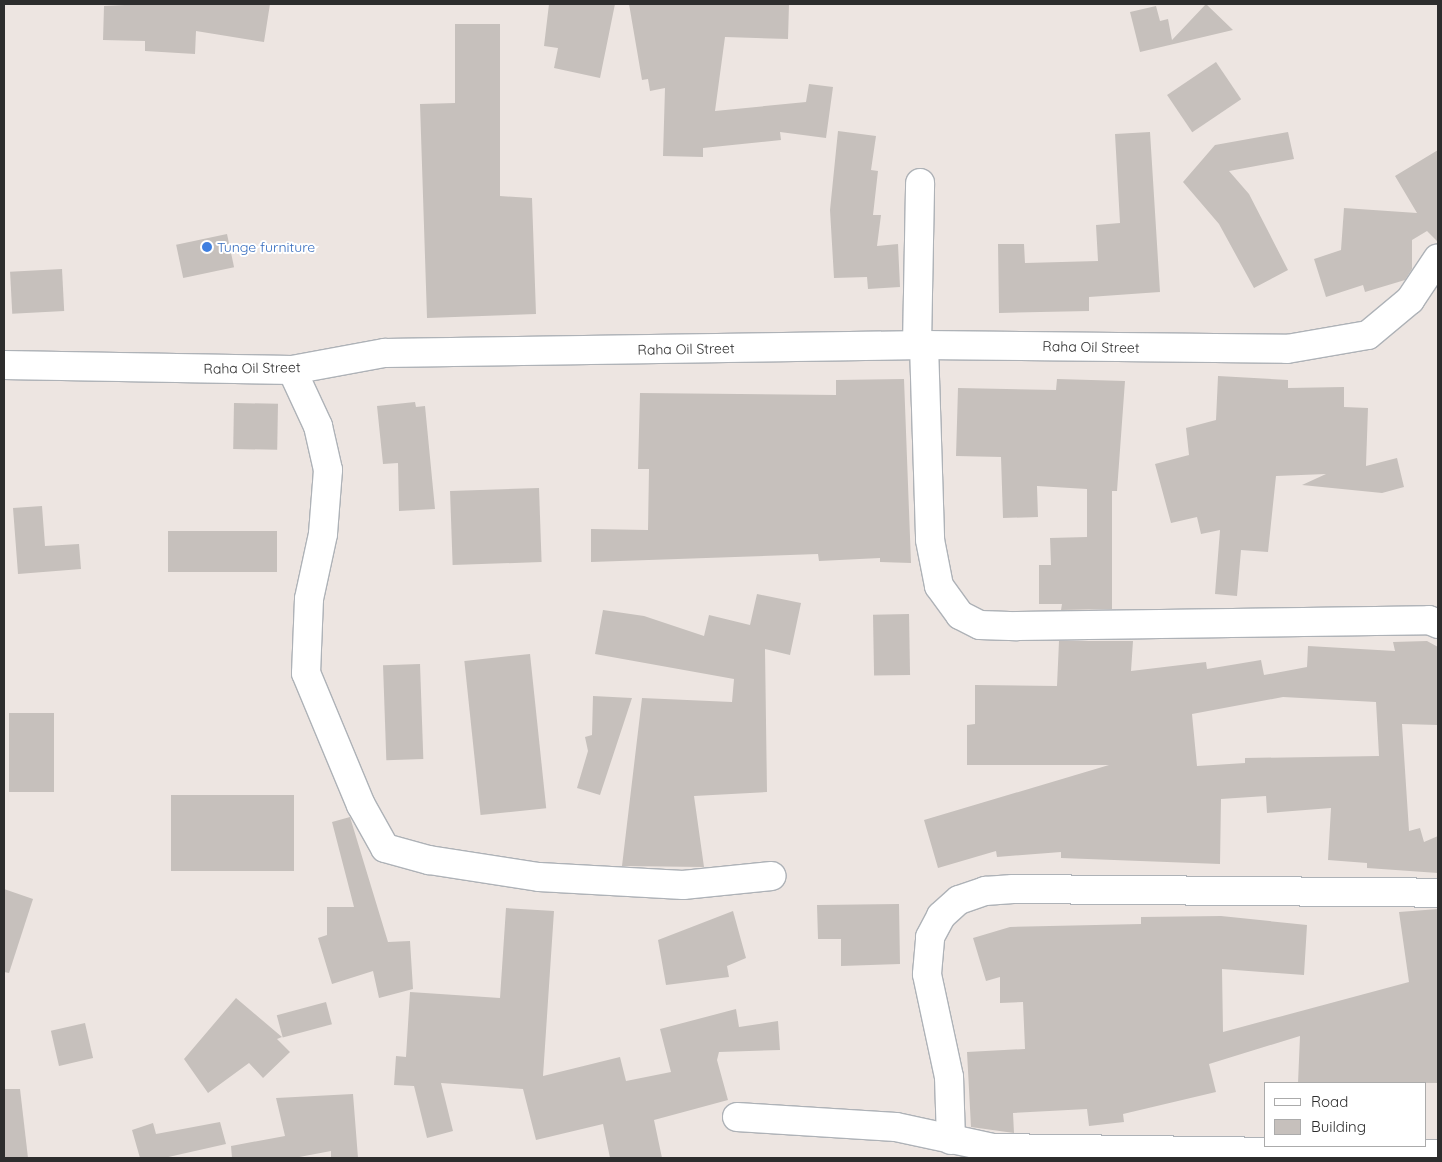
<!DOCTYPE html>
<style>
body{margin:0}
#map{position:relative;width:1442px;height:1162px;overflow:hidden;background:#ede5e1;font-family:Quicksand,sans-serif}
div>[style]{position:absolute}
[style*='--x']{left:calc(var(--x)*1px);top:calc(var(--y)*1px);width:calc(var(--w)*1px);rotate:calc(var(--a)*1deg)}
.building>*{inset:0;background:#c6c0bc;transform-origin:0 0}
.roads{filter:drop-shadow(1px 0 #aeb2b7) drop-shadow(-1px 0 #aeb2b7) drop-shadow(0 1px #aeb2b7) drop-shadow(0 -1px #aeb2b7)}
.street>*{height:28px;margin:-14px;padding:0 14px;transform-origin:14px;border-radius:14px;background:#fff}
.dots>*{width:14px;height:14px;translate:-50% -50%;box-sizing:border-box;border:2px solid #fff;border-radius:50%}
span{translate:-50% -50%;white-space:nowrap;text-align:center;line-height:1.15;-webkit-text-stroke:4px #fff;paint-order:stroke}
.shop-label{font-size:14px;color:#366cbe}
.left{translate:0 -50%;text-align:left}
.street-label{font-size:14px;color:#2d2d2d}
.frame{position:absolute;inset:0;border:5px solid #2d2d2d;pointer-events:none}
.legend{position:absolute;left:1264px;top:1082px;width:162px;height:65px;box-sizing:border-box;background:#fff;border:1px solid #ababab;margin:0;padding:6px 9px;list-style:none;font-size:15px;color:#2d2d2d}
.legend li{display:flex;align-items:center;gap:10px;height:25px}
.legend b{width:25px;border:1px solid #ababab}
</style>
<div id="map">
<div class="building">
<div style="clip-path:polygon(145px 4px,270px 4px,264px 42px,196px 31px,195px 54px,145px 51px,145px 41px,103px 40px,104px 6px)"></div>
<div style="clip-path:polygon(549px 4px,615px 4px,600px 78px,554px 68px,558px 48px,544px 46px)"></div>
<div style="clip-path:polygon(629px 4px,789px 4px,788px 39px,725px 37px,715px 111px,806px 102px,809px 84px,833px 87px,826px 138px,780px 132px,781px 140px,703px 148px,703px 157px,663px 156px,665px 88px,650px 91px,648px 79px,642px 80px)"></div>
<div style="clip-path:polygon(1206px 4px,1233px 30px,1140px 52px,1130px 12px,1156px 6px,1160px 21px,1168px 19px,1172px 40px)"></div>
<div style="clip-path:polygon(455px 24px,500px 24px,500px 196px,532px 198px,536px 314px,427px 318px,420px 104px,455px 103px)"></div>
<div style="left:1216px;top:62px;width:45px;height:59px;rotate:56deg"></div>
<div style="clip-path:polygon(838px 131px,876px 136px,871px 170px,878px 171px,873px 215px,881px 215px,877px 246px,898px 244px,900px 287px,868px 289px,867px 277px,834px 278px,830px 210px)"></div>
<div style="clip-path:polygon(1150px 132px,1160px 292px,1089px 297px,1089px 311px,999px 313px,998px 244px,1024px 244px,1025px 263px,1098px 261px,1096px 225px,1120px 223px,1115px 134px)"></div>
<div style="clip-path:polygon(1288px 132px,1294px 159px,1229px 171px,1249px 194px,1288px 270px,1254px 288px,1219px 224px,1183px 182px,1215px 145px)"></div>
<div style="clip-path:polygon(1438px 150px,1438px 242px,1427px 231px,1412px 240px,1412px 269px,1405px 280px,1365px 292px,1363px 285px,1326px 297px,1314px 259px,1341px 250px,1344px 208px,1417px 213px,1395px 176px)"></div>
<div style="left:227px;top:234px;width:34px;height:52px;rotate:78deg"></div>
<div style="left:62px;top:269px;width:42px;height:52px;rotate:87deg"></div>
<div style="clip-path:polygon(1218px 376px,1288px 380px,1288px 388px,1344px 387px,1344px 407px,1368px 408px,1366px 466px,1397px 458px,1404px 487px,1382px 493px,1302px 485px,1326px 474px,1276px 476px,1268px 552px,1241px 550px,1237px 596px,1215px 594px,1220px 530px,1201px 534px,1197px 517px,1171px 523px,1155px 464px,1189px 455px,1186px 428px,1216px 420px)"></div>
<div style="clip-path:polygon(904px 379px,911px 563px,880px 562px,880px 558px,819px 561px,818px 554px,591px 562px,591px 529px,648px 530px,649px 469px,638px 469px,640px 393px,836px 395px,836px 380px)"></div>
<div style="clip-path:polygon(1057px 379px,1125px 381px,1117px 491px,1112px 491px,1112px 609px,1061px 610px,1062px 604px,1039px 604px,1039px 565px,1051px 565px,1050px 538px,1087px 537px,1087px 489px,1037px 486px,1038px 517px,1003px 518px,1001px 457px,956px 456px,958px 388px,1056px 390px)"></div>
<div style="clip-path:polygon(415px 402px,416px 407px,425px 406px,435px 509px,399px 511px,398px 463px,383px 464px,377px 406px)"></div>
<div style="left:234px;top:403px;width:44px;height:46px;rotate:1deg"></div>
<div style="left:539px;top:488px;width:74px;height:89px;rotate:88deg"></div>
<div style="clip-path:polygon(42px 506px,45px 546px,79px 544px,81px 569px,18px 574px,13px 508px)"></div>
<div style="left:168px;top:531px;width:109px;height:41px"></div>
<div style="clip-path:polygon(757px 594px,801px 603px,790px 655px,765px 649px,767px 792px,694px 796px,704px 867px,622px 866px,642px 698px,732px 702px,734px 679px,595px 654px,603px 610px,644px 616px,704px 636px,709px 615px,750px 625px)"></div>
<div style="left:909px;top:614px;width:61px;height:36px;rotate:89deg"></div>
<div style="clip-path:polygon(evenodd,1059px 641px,1133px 641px,1131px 671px,1206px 662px,1207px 669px,1261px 660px,1264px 675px,1307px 667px,1308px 646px,1395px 651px,1393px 642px,1427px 641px,1438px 647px,1438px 725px,1402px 724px,1409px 831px,1420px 828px,1424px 842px,1438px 836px,1438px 873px,1367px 868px,1367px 863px,1328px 860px,1331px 808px,1267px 813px,1266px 796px,1221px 799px,1220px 864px,1061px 858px,1061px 852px,997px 857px,996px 851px,938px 868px,924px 820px,1109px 765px,967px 765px,967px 725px,975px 724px,975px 685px,1057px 686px,1059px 641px,1283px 697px,1376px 702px,1379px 756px,1245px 758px,1245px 763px,1197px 766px,1192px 714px,1283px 697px)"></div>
<div style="left:530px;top:654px;width:155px;height:66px;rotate:84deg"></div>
<div style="left:420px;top:664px;width:95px;height:37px;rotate:88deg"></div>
<div style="clip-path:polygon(593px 696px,632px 698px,600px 795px,577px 788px,588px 751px,585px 737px,592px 735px)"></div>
<div style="left:9px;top:713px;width:45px;height:79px"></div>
<div style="left:171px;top:795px;width:123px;height:76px"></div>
<div style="clip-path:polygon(350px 817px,388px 942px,410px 941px,413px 989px,379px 998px,373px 971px,332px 984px,318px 938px,327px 935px,327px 907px,354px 907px,332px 822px)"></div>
<div style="clip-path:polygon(4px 889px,33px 899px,9px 973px,4px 972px)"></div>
<div style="clip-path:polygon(899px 904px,900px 964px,841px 966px,841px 939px,818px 939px,817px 905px)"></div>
<div style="clip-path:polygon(506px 908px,554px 911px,543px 1076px,620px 1057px,626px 1081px,671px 1072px,660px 1029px,736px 1009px,739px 1027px,778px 1021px,780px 1050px,719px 1052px,717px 1060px,728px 1100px,654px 1120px,662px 1158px,610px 1158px,603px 1124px,536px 1140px,523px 1089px,441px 1083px,453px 1131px,427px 1138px,414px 1086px,394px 1085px,396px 1056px,406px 1057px,410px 992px,500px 998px)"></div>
<div style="clip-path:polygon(1438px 909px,1438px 1083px,1298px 1083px,1300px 1036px,1209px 1064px,1216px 1092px,1123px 1114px,1124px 1122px,1089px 1126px,1087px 1109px,1013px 1113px,1014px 1133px,971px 1127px,967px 1052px,1025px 1049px,1023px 1002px,1000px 1003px,1000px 977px,986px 981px,973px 938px,1010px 927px,1141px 924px,1141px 917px,1221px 916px,1307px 925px,1304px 975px,1222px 969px,1223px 1032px,1409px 982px,1399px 912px)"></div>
<div style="clip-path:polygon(733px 911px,746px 958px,727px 966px,729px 977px,666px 985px,658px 940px)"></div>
<div style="clip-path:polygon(236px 998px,282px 1037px,277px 1039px,290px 1052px,263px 1078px,249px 1063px,208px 1093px,184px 1059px)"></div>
<div style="left:326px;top:1002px;width:23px;height:51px;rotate:75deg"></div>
<div style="left:85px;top:1023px;width:36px;height:35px;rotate:77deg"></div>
<div style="clip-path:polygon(4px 1089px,20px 1089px,28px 1158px,4px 1158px)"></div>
<div style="clip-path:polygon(353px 1094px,358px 1158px,331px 1158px,331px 1151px,294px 1158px,232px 1158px,231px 1146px,285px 1136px,276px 1098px)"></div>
<div style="clip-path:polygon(220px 1122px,226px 1144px,164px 1158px,140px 1158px,132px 1130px,153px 1123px,156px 1134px)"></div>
</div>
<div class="roads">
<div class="street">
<div style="--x:917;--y:345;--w:162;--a:-88.9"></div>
<div style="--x:924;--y:345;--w:195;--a:88.2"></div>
<div style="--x:930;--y:540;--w:47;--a:78.9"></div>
<div style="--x:939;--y:586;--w:36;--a:54"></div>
<div style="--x:960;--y:615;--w:22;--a:27"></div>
<div style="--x:980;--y:625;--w:37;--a:2"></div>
<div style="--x:1017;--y:626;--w:412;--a:-0.8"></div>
<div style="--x:1429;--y:620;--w:10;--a:24"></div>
<div style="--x:4;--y:365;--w:288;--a:1"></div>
<div style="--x:292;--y:370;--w:95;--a:-10.4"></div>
<div style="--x:385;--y:353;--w:539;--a:-0.85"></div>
<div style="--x:924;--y:345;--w:363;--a:0.6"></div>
<div style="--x:1287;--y:349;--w:82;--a:-9.8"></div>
<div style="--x:1368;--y:335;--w:55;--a:-39.8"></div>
<div style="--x:1410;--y:300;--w:50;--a:-56.3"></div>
<div style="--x:292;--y:370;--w:62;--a:65.1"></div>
<div style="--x:318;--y:426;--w:45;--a:77.2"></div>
<div style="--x:328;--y:470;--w:64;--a:94.5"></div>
<div style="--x:323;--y:534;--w:66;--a:102.2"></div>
<div style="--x:309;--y:599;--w:74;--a:92.3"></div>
<div style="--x:306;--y:673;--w:143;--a:67.4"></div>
<div style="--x:361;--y:805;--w:49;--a:60.8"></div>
<div style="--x:385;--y:848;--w:46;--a:15.3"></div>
<div style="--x:429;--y:860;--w:111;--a:8.8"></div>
<div style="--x:539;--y:877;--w:144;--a:3.2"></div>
<div style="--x:683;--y:885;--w:89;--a:-5.8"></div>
<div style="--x:737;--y:1117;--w:159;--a:3.6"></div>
<div style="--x:896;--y:1127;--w:99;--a:12.2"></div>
<div style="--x:993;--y:1148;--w:445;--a:0.8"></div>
<div style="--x:951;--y:1140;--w:63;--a:-91.8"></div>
<div style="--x:949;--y:1077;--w:105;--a:-102.1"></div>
<div style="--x:927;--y:974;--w:37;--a:-85"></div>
<div style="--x:930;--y:937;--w:24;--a:-62"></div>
<div style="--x:941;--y:916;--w:24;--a:-42"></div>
<div style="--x:959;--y:900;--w:28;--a:-19"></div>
<div style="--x:985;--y:891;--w:28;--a:-4"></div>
<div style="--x:1013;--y:889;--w:425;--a:0.5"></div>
</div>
</div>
<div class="dots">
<div style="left:207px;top:247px;background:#3f7fe0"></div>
</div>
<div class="shop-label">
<span class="left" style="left:217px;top:247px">Tunge furniture</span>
</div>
<div class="street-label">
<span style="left:1091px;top:347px;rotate:1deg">Raha Oil Street</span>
<span style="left:686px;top:349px;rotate:-1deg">Raha Oil Street</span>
<span style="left:252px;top:368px;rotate:-1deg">Raha Oil Street</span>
</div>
<div class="frame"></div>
<ul class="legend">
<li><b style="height:6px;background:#fff"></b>Road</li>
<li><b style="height:14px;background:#c6c0bc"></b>Building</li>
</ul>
</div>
